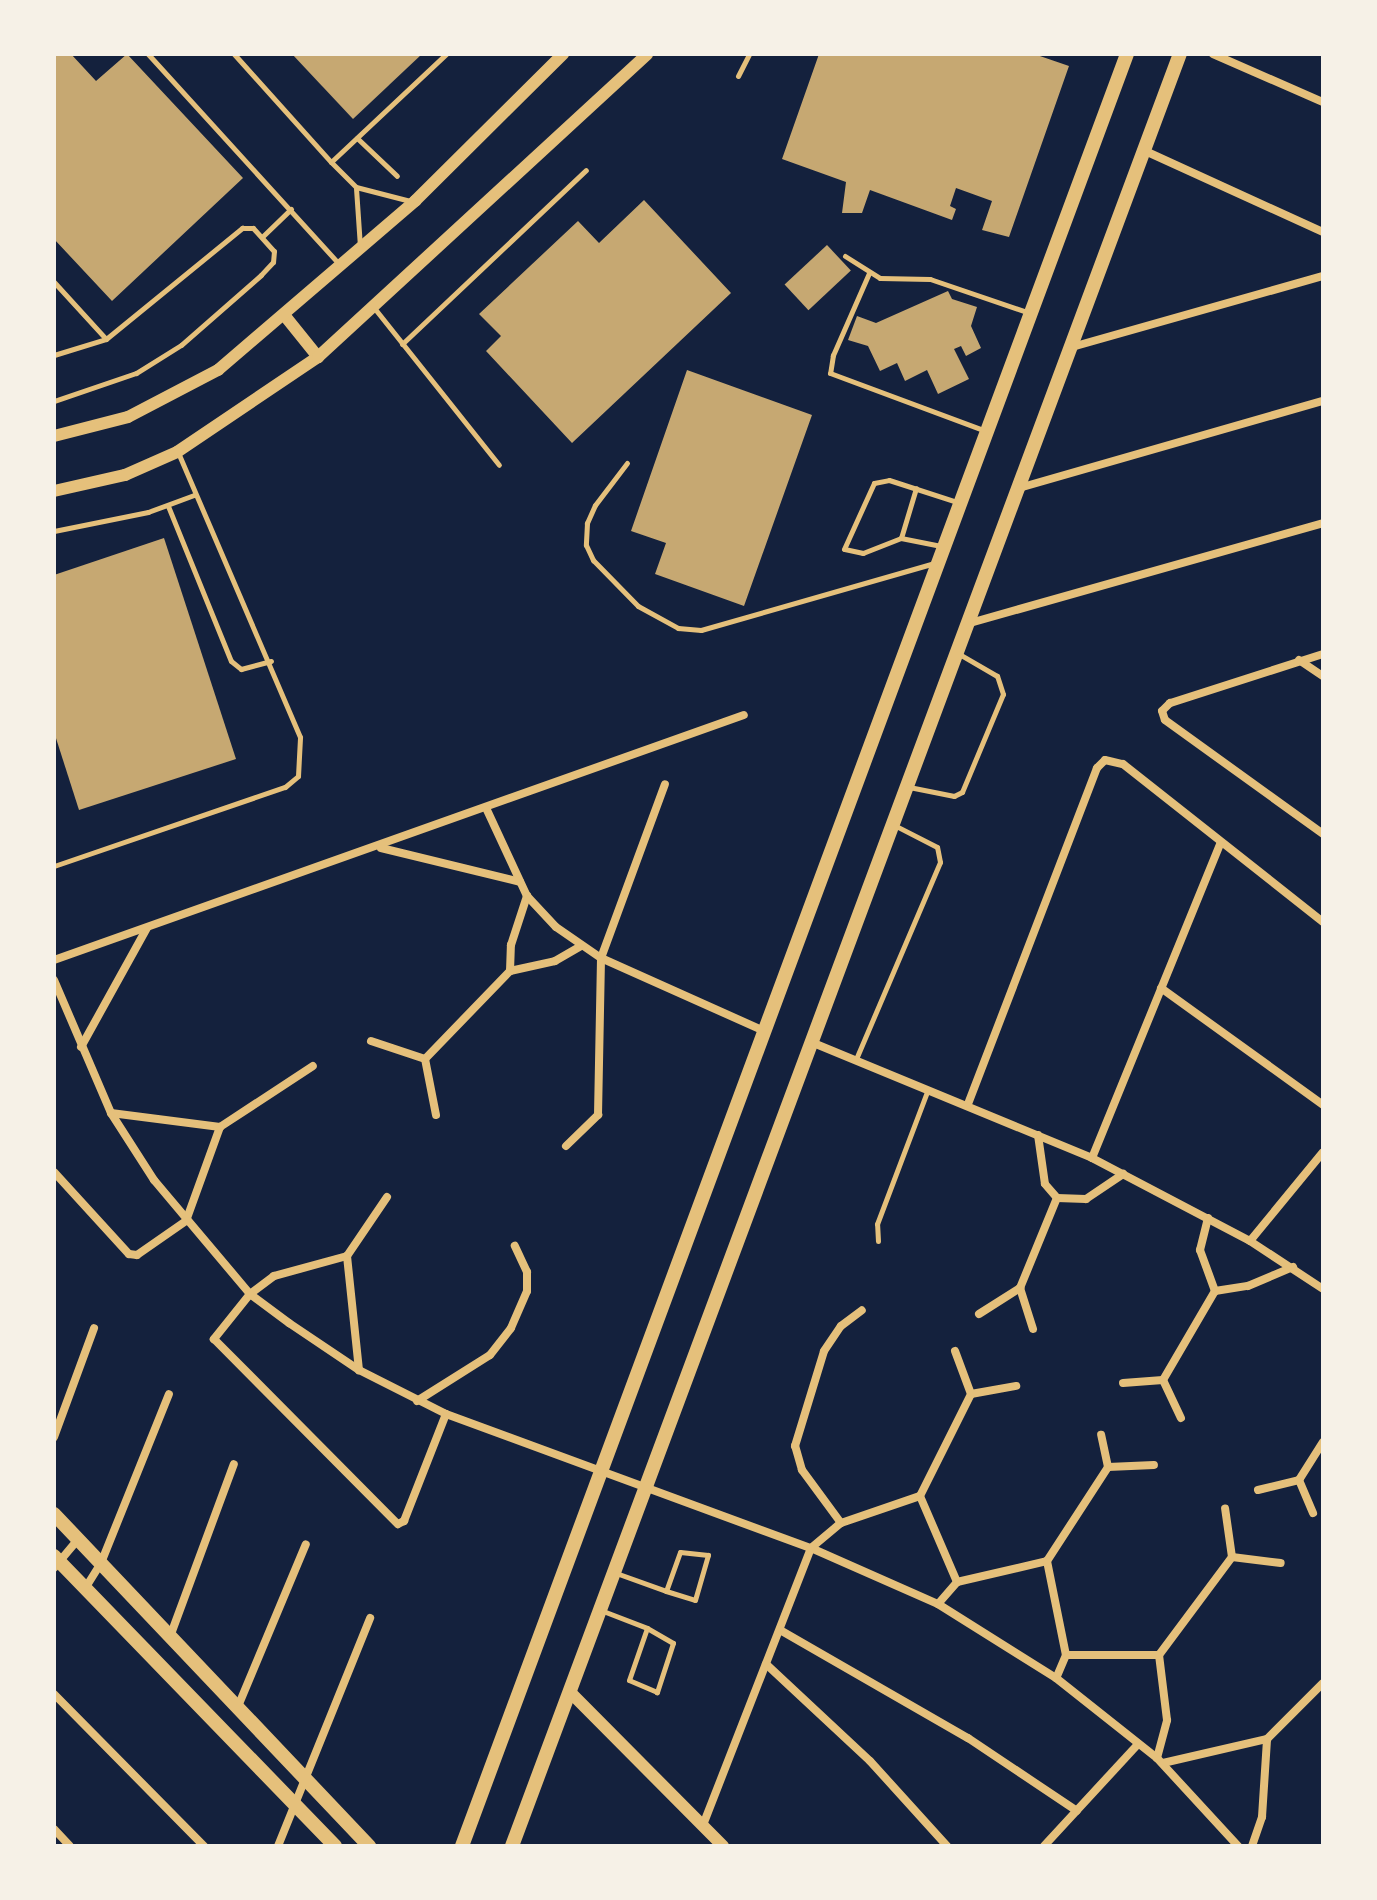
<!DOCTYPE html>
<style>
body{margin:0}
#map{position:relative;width:1377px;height:1900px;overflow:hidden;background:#14213d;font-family:"Noto Sans",sans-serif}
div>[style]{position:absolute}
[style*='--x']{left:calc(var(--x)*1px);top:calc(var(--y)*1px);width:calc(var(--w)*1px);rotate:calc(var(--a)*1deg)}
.building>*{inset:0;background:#c6a872;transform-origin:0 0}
.service>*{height:5px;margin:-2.5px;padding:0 2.5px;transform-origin:2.5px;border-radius:2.5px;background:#e5c07b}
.minor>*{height:8px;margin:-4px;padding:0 4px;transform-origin:4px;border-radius:4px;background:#e5c07b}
.tertiary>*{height:12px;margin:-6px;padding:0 6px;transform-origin:6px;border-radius:6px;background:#e5c07b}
.secondary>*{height:14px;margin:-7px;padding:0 7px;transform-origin:7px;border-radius:7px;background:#e5c07b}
span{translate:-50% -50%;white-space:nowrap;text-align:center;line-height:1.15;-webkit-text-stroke:6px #f6f1e7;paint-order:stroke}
.frame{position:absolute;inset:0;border:56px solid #f6f1e7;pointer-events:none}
</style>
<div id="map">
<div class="building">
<div style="clip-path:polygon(54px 54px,71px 54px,96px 81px,127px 54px,243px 178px,112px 301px,54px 239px)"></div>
<div style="clip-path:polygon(292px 54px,422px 54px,353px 119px)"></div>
<div style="clip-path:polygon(819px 54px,1034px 54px,1069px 66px,1009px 237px,982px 230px,992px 201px,956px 188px,950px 206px,956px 209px,952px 220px,870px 190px,862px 213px,842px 213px,846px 182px,782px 159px)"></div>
<div style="clip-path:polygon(644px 200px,731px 293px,572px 443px,486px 351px,501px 336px,479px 314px,578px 221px,599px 243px)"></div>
<div style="left:827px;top:245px;width:35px;height:58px;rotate:47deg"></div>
<div style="clip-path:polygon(948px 291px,952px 299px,977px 307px,971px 326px,981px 348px,966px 356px,961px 346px,954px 349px,969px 379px,938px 394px,927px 370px,905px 381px,897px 363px,880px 371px,868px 346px,848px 340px,857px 316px,876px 323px)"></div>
<div style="clip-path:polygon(687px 370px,812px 415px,744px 606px,655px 574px,666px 543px,631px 531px)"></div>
<div style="clip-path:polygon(164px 538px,236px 759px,79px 810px,54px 732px,54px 575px)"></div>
</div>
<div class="service">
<div style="--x:148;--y:54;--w:282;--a:47.7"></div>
<div style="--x:234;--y:54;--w:145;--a:48.1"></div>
<div style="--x:331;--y:162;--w:158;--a:-43.2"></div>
<div style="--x:738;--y:76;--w:25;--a:-63"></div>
<div style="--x:357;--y:138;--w:55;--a:43.5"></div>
<div style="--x:331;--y:162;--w:35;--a:45"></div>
<div style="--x:356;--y:187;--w:56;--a:14.5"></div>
<div style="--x:356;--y:188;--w:58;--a:86.1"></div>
<div style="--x:263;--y:236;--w:39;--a:-44"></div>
<div style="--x:845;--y:256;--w:41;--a:32.2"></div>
<div style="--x:880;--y:278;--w:50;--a:1.1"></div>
<div style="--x:930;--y:279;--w:102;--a:18.8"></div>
<div style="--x:869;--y:273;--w:90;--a:113.7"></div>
<div style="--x:833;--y:355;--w:18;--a:99"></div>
<div style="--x:830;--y:373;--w:166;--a:20.4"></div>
<div style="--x:54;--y:282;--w:77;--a:47.6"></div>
<div style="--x:375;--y:309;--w:199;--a:51.5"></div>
<div style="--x:402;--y:344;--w:253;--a:-43.4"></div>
<div style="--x:54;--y:355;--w:54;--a:-17.1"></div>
<div style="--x:106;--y:339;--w:176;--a:-39.2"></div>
<div style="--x:242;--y:228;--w:11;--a:0"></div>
<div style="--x:253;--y:228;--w:31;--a:48"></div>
<div style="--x:274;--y:251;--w:11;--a:95"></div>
<div style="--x:273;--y:262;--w:18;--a:133"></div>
<div style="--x:261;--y:275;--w:106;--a:138.8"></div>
<div style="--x:181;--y:345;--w:53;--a:148.1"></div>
<div style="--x:136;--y:373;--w:87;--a:161.1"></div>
<div style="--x:627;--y:463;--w:53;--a:127.3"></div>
<div style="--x:595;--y:505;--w:20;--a:114"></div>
<div style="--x:587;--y:523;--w:22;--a:93"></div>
<div style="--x:586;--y:545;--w:17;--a:65"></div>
<div style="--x:593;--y:560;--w:64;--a:45.6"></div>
<div style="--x:638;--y:606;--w:46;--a:28.8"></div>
<div style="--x:678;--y:628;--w:23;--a:5"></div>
<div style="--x:701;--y:630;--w:243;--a:-16"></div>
<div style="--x:168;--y:506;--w:167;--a:67.9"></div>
<div style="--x:231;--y:661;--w:13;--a:39"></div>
<div style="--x:241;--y:669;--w:31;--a:-15"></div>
<div style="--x:54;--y:531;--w:96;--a:-11.4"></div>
<div style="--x:148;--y:512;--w:49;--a:-20.3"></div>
<div style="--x:901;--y:538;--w:52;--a:-73.3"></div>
<div style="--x:941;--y:546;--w:41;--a:-168.7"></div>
<div style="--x:901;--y:538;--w:41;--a:158.5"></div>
<div style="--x:863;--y:553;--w:19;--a:-168"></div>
<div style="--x:844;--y:549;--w:72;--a:-65.6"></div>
<div style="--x:874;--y:483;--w:15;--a:-11"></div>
<div style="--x:889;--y:480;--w:71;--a:17.9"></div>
<div style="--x:909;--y:787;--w:46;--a:11.3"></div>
<div style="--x:954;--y:796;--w:9;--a:-27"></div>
<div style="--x:962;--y:792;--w:106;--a:-67.3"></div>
<div style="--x:1003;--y:694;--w:19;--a:-108"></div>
<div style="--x:997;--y:676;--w:44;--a:-149.9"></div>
<div style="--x:54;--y:866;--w:244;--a:-18.9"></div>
<div style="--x:285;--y:787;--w:17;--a:-40"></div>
<div style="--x:298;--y:776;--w:39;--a:-87"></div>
<div style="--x:300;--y:737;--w:309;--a:-113.2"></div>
<div style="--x:856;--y:1059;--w:214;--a:-66.9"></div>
<div style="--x:940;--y:862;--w:15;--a:-101"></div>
<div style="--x:937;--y:847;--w:48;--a:-152.9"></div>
<div style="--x:878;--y:1241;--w:17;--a:-93"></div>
<div style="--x:877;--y:1224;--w:144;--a:-69.3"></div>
<div style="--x:616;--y:1573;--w:53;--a:19.8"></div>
<div style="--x:666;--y:1591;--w:30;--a:17"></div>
<div style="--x:695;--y:1600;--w:47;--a:-73.9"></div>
<div style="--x:708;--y:1555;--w:28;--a:-174"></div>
<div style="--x:680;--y:1552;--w:41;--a:109.7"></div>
<div style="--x:603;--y:1611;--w:47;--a:21.1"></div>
<div style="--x:647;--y:1628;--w:30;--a:30"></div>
<div style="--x:673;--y:1643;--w:52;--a:108.1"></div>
<div style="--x:657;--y:1692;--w:30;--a:-157"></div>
<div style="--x:629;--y:1680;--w:55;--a:-70.9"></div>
</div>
<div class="minor">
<div style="--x:1213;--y:54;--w:120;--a:23.6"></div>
<div style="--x:1143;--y:150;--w:198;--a:24.5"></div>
<div style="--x:1072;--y:347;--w:261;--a:-15.8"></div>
<div style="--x:1019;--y:488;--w:316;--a:-16"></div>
<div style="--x:970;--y:623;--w:367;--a:-15.8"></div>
<div style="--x:1323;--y:654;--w:161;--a:162.2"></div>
<div style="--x:1170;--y:703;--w:11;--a:135"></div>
<div style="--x:1162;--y:711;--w:9;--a:72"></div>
<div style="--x:1165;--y:720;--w:195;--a:35.8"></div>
<div style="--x:1299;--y:660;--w:29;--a:34"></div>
<div style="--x:487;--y:810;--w:95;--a:65.1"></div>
<div style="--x:527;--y:896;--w:42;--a:46.9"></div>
<div style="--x:556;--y:927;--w:55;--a:34.6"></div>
<div style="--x:601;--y:958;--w:176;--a:24.1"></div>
<div style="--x:381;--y:848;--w:143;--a:13.7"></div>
<div style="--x:54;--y:960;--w:732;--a:-19.55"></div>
<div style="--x:510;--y:971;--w:26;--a:-88"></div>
<div style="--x:511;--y:945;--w:52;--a:-71.9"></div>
<div style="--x:54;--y:980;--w:145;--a:66.8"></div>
<div style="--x:111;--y:1113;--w:80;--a:57.3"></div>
<div style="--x:154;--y:1180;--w:149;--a:49.9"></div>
<div style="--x:250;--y:1294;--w:49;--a:36.6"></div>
<div style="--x:289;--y:1323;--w:84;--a:33.9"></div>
<div style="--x:359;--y:1370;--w:97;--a:26.8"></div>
<div style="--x:446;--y:1414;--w:389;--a:20.2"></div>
<div style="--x:811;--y:1548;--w:139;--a:23.8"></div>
<div style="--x:938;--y:1604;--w:139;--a:32.1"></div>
<div style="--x:1056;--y:1678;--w:129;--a:38.4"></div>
<div style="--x:1157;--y:1758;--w:120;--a:47.4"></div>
<div style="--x:1161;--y:988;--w:200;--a:35.8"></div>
<div style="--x:371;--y:1041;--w:57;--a:18.4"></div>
<div style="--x:811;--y:1042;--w:304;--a:22.4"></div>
<div style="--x:1092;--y:1158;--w:178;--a:27.7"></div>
<div style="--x:1250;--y:1241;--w:87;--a:33.3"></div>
<div style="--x:81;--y:1047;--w:136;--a:-61"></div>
<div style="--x:968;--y:1104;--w:360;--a:-69"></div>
<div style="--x:1097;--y:768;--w:11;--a:-45"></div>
<div style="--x:1105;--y:760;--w:18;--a:13"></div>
<div style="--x:1123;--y:764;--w:255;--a:38.3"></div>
<div style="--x:111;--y:1113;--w:110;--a:7.3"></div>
<div style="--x:436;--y:1115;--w:57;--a:-101.1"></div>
<div style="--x:425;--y:1059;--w:122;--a:-46"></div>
<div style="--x:510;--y:971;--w:46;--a:-12.5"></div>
<div style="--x:555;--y:961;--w:30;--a:-30"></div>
<div style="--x:1038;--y:1135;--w:49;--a:81.9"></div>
<div style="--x:1045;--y:1184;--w:18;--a:49"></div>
<div style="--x:1057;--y:1198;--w:29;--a:2"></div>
<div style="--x:1086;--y:1199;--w:45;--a:-34"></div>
<div style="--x:566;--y:1146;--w:45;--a:-44.1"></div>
<div style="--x:598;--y:1115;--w:157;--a:-88.9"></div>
<div style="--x:601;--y:958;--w:185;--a:-69.8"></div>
<div style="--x:1092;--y:1158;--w:341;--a:-67.8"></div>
<div style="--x:54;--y:1172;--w:111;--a:47.6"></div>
<div style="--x:129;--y:1254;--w:8;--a:7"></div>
<div style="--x:137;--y:1255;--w:60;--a:-34.8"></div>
<div style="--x:186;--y:1221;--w:100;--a:-70.1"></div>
<div style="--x:220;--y:1127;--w:111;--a:-33.3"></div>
<div style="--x:387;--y:1197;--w:71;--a:124.1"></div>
<div style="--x:347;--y:1256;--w:76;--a:164.7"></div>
<div style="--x:274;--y:1276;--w:30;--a:143"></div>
<div style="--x:250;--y:1294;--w:58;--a:128.7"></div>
<div style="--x:214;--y:1339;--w:261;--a:45.2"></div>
<div style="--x:398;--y:1524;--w:7;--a:-27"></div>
<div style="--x:404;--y:1521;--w:115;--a:-68.6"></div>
<div style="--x:1208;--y:1218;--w:33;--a:104"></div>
<div style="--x:1200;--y:1250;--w:44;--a:69.9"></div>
<div style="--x:1250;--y:1241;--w:115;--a:-50.6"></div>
<div style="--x:347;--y:1256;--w:115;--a:84"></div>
<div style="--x:1020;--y:1288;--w:97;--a:-67.7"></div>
<div style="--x:1215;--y:1291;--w:33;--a:-9"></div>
<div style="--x:1248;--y:1286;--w:49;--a:-22.9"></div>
<div style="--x:979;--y:1314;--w:49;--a:-32.4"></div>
<div style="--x:1020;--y:1288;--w:43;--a:72.4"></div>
<div style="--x:955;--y:1351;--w:46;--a:69.6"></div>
<div style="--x:971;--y:1394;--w:46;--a:-10.1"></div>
<div style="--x:1163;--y:1380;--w:103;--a:-59.7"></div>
<div style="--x:1163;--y:1380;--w:42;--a:64.7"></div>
<div style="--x:1123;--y:1383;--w:40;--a:-4.3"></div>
<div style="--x:417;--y:1401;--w:86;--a:-32.2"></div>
<div style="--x:490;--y:1355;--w:34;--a:-52"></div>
<div style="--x:511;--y:1328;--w:40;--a:-66.6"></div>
<div style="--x:527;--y:1291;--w:19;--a:-90"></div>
<div style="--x:527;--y:1272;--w:29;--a:-115"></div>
<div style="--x:54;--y:1437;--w:116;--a:-69.8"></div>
<div style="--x:1108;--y:1467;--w:46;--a:-2.5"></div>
<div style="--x:1299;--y:1480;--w:36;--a:67"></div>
<div style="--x:1258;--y:1490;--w:42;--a:-13.7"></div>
<div style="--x:1299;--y:1480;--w:45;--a:-57.7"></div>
<div style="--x:920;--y:1496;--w:114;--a:-63.4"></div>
<div style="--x:841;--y:1523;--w:66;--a:-126.3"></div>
<div style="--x:802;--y:1470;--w:25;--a:-106"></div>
<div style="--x:795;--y:1446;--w:99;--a:-73"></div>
<div style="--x:824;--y:1351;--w:30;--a:-56"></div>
<div style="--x:841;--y:1326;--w:26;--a:-37"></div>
<div style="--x:1232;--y:1557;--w:49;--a:7"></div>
<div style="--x:1047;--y:1561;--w:96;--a:78.6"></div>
<div style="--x:1066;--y:1655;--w:25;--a:113"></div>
<div style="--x:54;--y:1568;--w:38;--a:-50"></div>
<div style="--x:86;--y:1587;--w:28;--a:-58"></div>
<div style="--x:101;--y:1563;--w:182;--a:-68.1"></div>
<div style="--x:938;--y:1604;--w:29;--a:-49"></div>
<div style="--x:957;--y:1582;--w:92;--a:-13.1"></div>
<div style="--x:1047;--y:1561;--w:112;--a:-57"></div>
<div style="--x:1108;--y:1467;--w:33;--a:-102"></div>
<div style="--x:780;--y:1630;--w:217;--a:29.9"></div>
<div style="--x:968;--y:1738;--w:131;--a:33.8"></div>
<div style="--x:171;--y:1634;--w:181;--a:-69.7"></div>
<div style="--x:1066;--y:1655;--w:93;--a:0"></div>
<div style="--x:1159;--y:1655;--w:122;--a:-53.3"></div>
<div style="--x:1232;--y:1557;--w:49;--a:-98.1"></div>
<div style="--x:766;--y:1664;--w:142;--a:43"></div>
<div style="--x:870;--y:1761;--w:115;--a:47.8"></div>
<div style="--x:54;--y:1694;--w:214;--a:45.4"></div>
<div style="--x:239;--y:1704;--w:173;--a:-67.3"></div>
<div style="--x:1157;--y:1758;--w:39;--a:-75"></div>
<div style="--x:1167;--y:1720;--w:65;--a:-97"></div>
<div style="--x:1163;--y:1763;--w:107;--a:-13"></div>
<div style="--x:1267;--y:1739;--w:79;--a:-45"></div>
<div style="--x:703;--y:1825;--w:297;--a:-68.7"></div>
<div style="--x:811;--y:1548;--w:39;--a:-40"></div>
<div style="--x:841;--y:1523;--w:83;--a:-18.9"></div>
<div style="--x:920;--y:1496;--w:94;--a:66.7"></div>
<div style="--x:54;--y:1829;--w:23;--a:47"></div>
<div style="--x:278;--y:1846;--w:246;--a:-68"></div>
<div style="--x:1044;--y:1846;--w:139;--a:-47.3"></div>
<div style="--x:1252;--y:1846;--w:31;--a:-71"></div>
<div style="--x:1262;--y:1817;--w:78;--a:-86.3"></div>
</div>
<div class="tertiary">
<div style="--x:285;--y:316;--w:53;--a:51.2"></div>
<div style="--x:54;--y:436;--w:76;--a:-14.4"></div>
<div style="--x:128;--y:417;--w:102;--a:-27.6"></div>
<div style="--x:218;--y:370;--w:260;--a:-40.6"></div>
<div style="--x:415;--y:201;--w:209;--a:-44.8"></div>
<div style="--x:54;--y:491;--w:73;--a:-12.7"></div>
<div style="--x:125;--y:475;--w:57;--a:-23.9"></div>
<div style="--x:177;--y:452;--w:170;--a:-34"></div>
<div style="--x:318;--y:357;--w:447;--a:-42.6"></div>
<div style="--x:571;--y:1693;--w:216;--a:45.2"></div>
</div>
<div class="secondary">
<div style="--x:54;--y:1514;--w:458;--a:46.5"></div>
<div style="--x:54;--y:1556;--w:404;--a:45.9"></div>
<div style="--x:462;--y:1846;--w:1911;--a:-69.64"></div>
<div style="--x:512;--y:1846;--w:1912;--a:-69.56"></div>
</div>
<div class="frame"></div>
</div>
